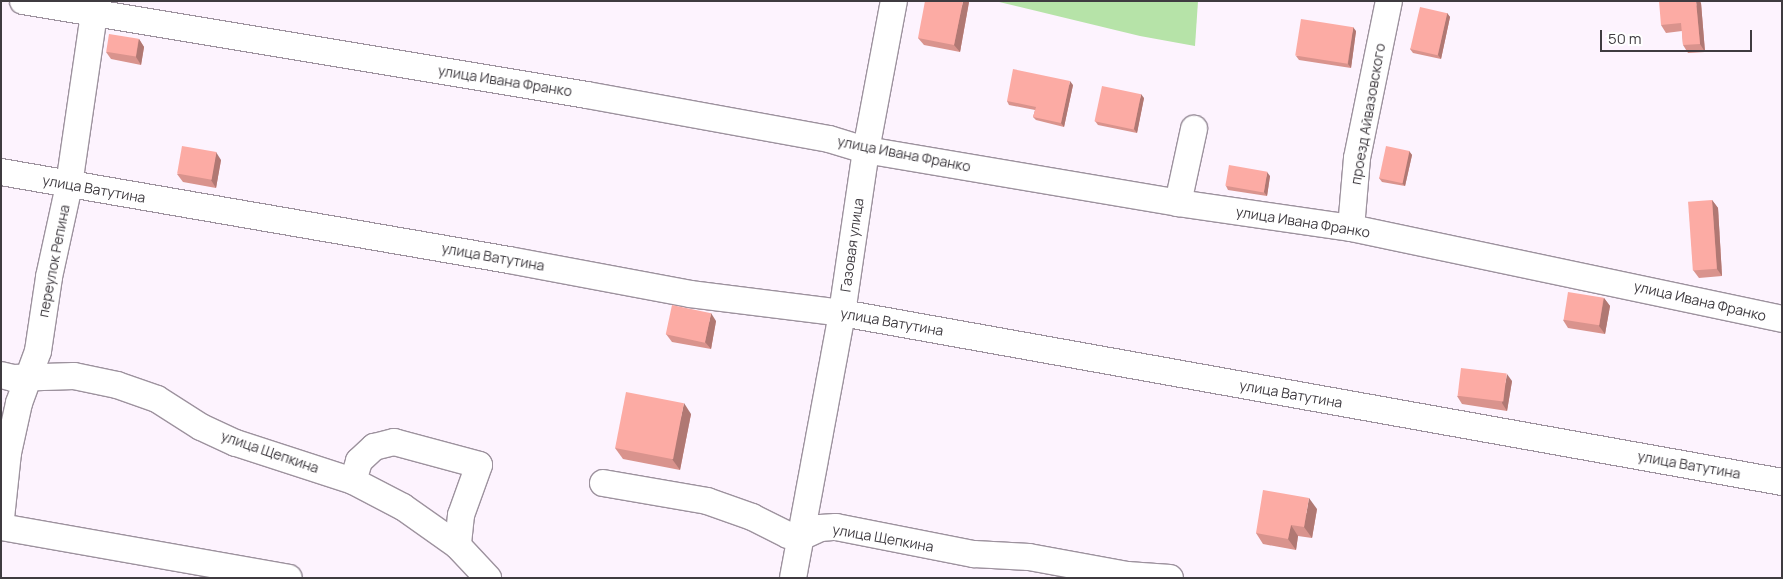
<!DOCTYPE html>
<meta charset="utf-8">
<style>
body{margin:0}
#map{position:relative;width:1783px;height:579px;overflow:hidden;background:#fdf3fe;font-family:Manrope,sans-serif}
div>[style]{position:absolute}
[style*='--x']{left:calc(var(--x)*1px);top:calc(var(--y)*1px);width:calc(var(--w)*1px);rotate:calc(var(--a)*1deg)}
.green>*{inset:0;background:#b6e3a8}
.roads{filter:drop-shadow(1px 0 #9d929e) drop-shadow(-1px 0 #9d929e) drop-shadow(0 1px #9d929e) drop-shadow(0 -1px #9d929e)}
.minor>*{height:26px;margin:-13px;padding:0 13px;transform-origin:13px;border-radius:13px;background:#fff}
.wall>*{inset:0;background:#d9938d}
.shaded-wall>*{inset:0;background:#b07873}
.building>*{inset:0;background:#fcaba4;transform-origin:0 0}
span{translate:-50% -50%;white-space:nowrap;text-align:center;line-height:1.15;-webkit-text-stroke:4.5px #fff;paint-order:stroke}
.street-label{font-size:14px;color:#3f3b40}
.frame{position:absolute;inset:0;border:2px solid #3f3b40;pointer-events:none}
.scale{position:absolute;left:1600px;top:30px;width:152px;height:22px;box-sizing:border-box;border:2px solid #3f3b40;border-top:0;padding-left:6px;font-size:15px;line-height:18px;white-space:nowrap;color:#3f3b40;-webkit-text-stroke:4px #fff;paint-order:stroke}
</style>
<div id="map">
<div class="green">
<div style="clip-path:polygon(995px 1px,1198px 1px,1195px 46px,1140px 36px)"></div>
</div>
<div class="roads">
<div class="minor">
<div style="--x:23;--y:1;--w:572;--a:9.46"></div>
<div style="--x:587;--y:95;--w:246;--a:10.3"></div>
<div style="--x:829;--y:139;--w:39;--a:17"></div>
<div style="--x:866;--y:150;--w:316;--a:9.6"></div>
<div style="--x:1178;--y:203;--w:175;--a:8.2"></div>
<div style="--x:1351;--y:228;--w:441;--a:11.9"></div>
<div style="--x:1;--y:172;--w:516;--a:9.83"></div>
<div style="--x:509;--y:260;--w:184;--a:10.6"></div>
<div style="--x:690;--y:294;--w:153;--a:7.1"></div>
<div style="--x:842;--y:313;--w:955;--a:10.19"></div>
<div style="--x:1178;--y:203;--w:76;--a:-77.8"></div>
<div style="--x:1351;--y:228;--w:70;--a:-85.1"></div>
<div style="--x:1357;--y:158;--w:160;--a:-78.5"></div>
<div style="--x:1;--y:375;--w:12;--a:14"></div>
<div style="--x:13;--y:378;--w:61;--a:-1.9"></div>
<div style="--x:74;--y:376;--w:44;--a:11.8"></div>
<div style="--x:117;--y:385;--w:42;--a:19.3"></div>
<div style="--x:157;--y:399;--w:52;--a:32.5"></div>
<div style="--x:201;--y:427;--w:38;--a:25"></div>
<div style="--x:236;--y:443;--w:123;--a:18"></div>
<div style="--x:353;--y:481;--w:56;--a:27.5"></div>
<div style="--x:403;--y:507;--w:67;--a:35.3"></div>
<div style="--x:458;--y:546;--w:44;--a:46.8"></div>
<div style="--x:353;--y:481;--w:21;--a:-73"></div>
<div style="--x:359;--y:461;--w:21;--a:-43"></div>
<div style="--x:374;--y:447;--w:21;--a:-14"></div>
<div style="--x:394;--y:442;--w:88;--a:15.1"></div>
<div style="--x:479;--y:465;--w:53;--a:109.8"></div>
<div style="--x:461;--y:515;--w:31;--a:96"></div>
<div style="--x:603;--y:483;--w:106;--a:9.8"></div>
<div style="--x:707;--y:501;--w:48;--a:19.6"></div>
<div style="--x:752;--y:517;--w:40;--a:26.6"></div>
<div style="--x:788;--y:535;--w:13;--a:9"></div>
<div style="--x:801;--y:537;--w:21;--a:-25"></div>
<div style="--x:820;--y:528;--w:16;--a:-4"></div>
<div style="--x:836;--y:527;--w:141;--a:11.1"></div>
<div style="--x:974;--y:554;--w:55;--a:3.1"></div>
<div style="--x:1029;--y:557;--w:100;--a:10.4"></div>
<div style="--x:1127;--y:575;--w:43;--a:4"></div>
<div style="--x:1;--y:518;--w:65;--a:-83.9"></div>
<div style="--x:8;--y:453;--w:51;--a:-77.6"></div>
<div style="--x:19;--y:403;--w:55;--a:-69.9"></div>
<div style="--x:38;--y:351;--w:75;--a:-81.5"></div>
<div style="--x:49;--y:277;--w:94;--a:-77.7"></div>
<div style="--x:69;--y:185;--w:186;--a:-81.7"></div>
<div style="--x:1;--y:527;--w:292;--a:10"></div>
<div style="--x:793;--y:578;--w:269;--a:-79.5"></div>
<div style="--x:842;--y:313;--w:165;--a:-81.6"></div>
<div style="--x:866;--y:150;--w:152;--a:-79.4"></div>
</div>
</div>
<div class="wall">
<div style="clip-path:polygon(969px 2px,960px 52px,924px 45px,918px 38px)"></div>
<div style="clip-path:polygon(1701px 3px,1705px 52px,1688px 53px,1683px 45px,1682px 31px,1666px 33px,1661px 25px)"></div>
<div style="clip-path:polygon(1447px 13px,1450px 17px,1441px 59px,1413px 53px,1410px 49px)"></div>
<div style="clip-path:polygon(1356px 31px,1351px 68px,1299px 60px,1296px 56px)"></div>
<div style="clip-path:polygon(139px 39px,144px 47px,141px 65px,111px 59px,106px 52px)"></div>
<div style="clip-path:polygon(1073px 85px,1064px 127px,1036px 120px,1033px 117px,1035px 110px,1009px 105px,1007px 101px)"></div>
<div style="clip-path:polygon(1144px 98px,1137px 133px,1098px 125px,1095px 121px)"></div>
<div style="clip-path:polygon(1409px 151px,1412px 155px,1405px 186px,1382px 182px,1379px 178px)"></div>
<div style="clip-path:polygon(221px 160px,216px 188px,183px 182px,177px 174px)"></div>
<div style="clip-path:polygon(1270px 176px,1267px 196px,1228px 190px,1226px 186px)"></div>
<div style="clip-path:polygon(1712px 200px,1718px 208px,1722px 276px,1699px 278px,1693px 270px)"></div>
<div style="clip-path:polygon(1604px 298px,1610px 306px,1605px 334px,1568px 328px,1563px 320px)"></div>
<div style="clip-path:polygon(716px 321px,711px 349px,672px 342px,666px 334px)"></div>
<div style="clip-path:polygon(1512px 381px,1507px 411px,1462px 404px,1457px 396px)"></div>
<div style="clip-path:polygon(691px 414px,680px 470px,623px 459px,615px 448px)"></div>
<div style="clip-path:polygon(1317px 509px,1312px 538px,1298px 536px,1296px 550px,1263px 544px,1256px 533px)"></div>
</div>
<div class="shaded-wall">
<div style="clip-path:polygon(963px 1px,969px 2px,960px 52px,954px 45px)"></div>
<div style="clip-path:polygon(1696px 1px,1700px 1px,1701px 3px,1705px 52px,1700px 44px)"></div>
<div style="clip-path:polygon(1447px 13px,1450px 17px,1441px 59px,1438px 55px)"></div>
<div style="clip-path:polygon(1353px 27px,1356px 31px,1351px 68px,1348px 64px)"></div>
<div style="clip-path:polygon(139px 39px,144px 47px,141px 65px,136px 57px)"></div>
<div style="clip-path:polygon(1070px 81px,1073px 85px,1064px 127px,1061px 123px)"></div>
<div style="clip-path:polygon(1141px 94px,1144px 98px,1137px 133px,1134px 129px)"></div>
<div style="clip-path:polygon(1409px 151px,1412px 155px,1405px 186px,1402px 183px)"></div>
<div style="clip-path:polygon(216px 152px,221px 160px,216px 188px,211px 180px)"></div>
<div style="clip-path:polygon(1267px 172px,1270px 176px,1267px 196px,1264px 192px)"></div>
<div style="clip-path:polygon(1712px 200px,1718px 208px,1722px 276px,1717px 269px)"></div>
<div style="clip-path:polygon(1604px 298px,1610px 306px,1605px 334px,1599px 326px)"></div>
<div style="clip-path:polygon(711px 313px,716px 321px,711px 349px,705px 342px)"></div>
<div style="clip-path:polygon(1507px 374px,1512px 381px,1507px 411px,1502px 403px)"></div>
<div style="clip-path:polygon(684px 403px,691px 414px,680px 470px,672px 459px)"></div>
<div style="clip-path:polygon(1309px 498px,1317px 509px,1312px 538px,1304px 527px)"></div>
<div style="clip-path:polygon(1291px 525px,1298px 536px,1296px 550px,1288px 539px)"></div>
</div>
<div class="building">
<div style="clip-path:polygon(925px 1px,963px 1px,954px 45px,918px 38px)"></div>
<div style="clip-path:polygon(1659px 1px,1696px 1px,1700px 44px,1683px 45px,1681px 23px,1661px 25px)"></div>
<div style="left:1420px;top:7px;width:28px;height:43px;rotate:13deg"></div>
<div style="left:1301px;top:19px;width:53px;height:37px;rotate:9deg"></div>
<div style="left:109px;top:34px;width:30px;height:18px;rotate:9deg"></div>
<div style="clip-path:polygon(1013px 69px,1070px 81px,1061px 123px,1033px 117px,1036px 107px,1007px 101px)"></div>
<div style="left:1102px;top:86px;width:40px;height:36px;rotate:12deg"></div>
<div style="left:182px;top:146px;width:35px;height:28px;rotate:10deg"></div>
<div style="left:1386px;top:146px;width:24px;height:33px;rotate:12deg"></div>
<div style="left:1229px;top:165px;width:39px;height:21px;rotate:10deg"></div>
<div style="left:1712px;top:200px;width:69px;height:24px;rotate:86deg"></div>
<div style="left:1568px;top:292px;width:36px;height:28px;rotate:9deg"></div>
<div style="left:672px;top:305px;width:40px;height:30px;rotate:12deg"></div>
<div style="left:1461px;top:368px;width:46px;height:28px;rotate:7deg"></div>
<div style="left:626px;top:392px;width:59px;height:57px;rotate:11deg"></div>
<div style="clip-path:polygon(1263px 490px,1309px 498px,1304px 527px,1291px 525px,1288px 539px,1256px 533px)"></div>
</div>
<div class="street-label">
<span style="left:505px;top:81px;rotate:9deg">улица Ивана Франко</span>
<span style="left:1368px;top:114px;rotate:-80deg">проезд Айвазовского</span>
<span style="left:904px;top:154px;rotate:11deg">улица Ивана Франко</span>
<span style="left:94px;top:189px;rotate:10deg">улица Ватутина</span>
<span style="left:1303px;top:222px;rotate:9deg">улица Ивана Франко</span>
<span style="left:852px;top:245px;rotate:-82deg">Газовая улица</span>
<span style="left:493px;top:257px;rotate:10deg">улица Ватутина</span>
<span style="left:54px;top:261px;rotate:-79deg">переулок Репина</span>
<span style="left:1700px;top:301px;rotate:13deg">улица Ивана Франко</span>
<span style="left:892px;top:322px;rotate:10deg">улица Ватутина</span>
<span style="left:1291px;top:394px;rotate:10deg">улица Ватутина</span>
<span style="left:270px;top:452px;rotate:19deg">улица Щепкина</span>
<span style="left:1689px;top:465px;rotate:10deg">улица Ватутина</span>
<span style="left:883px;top:538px;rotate:10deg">улица Щепкина</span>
</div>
<div class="frame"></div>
<div class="scale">50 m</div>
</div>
